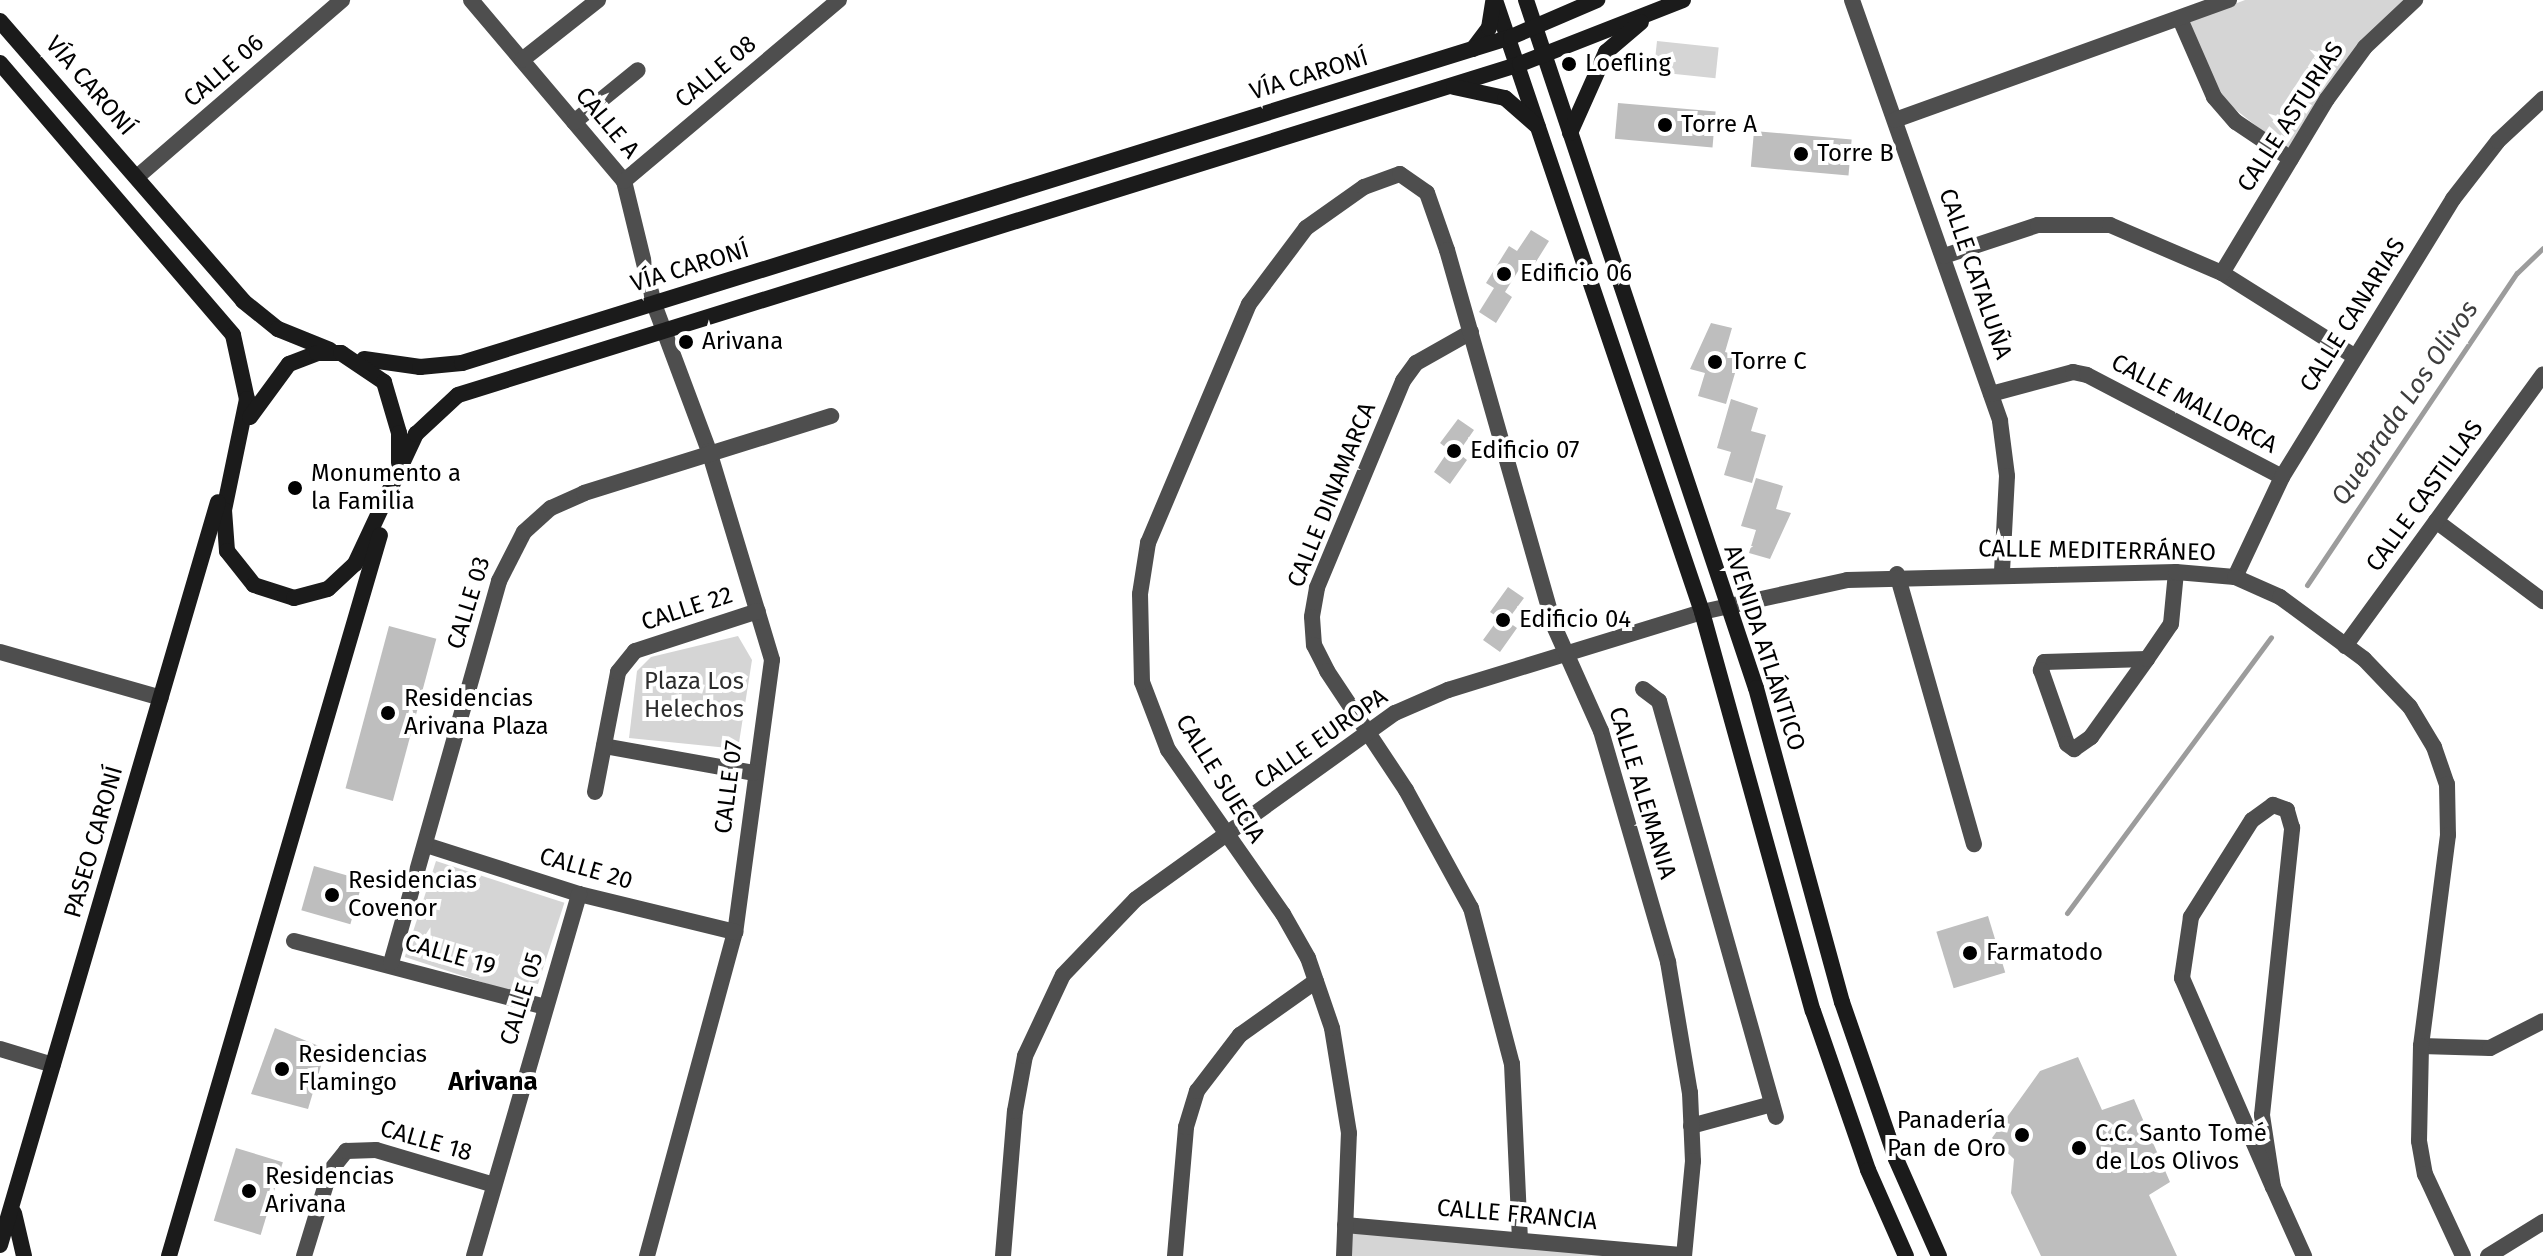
<!DOCTYPE html>
<meta charset="utf-8">
<style>
body{margin:0}
#map{position:relative;width:2543px;height:1256px;overflow:hidden;background:#fff;font-family:"Fira Sans",sans-serif}
div>[style]{position:absolute}
[style*='--x']{left:calc(var(--x)*1px);top:calc(var(--y)*1px);width:calc(var(--w)*1px);rotate:calc(var(--a)*1deg)}
.green>*{inset:0;background:#d5d5d5;transform-origin:0 0}
.stream>*{height:5px;margin:-2.5px;padding:0 2.5px;transform-origin:2.5px;border-radius:2.5px;background:#9c9c9c}
.building>*{inset:0;background:#bebebe;transform-origin:0 0}
.street>*{height:16px;margin:-8px;padding:0 8px;transform-origin:8px;border-radius:8px;background:#4e4e4e}
.secondary>*{height:16px;margin:-8px;padding:0 8px;transform-origin:8px;border-radius:8px;background:#1b1b1b}
.dots>*{width:22px;height:22px;translate:-50% -50%;box-sizing:border-box;border:4px solid #fff;border-radius:50%}
span{translate:-50% -50%;white-space:nowrap;text-align:center;line-height:1.15;-webkit-text-stroke:8px #fff;paint-order:stroke}
.poi-label{font-size:24px;color:#000}
.left{translate:0 -50%;text-align:left}
.right{translate:-100% -50%;text-align:right}
.street-label{font-size:24px;color:#000}
.park-label{font-size:24px;color:#2c2c2c}
.water-label{font-size:26px;color:#3d3d3d;font-style:italic}
.neighbourhood-label{font-size:26px;color:#000;font-weight:700}
</style>
<div id="map">
<div class="green">
<div style="clip-path:polygon(2245px 0,2406px 0,2288px 151px,2217px 95px,2187px 22px)"></div>
<div style="left:1657px;top:41px;width:62px;height:31px;rotate:6deg"></div>
<div style="clip-path:polygon(738px 636px,752px 660px,738px 749px,629px 738px,637px 671px,651px 657px)"></div>
<div style="left:436px;top:861px;width:135px;height:101px;rotate:18deg"></div>
<div style="clip-path:polygon(1345px 1225px,1684px 1256px,1344px 1256px)"></div>
</div>
<div class="stream">
<div style="--x:2307;--y:585;--w:376;--a:-56.1"></div>
<div style="--x:2517;--y:273;--w:36;--a:-44"></div>
<div style="--x:2067;--y:913;--w:343;--a:-53.5"></div>
</div>
<div class="building">
<div style="left:1618px;top:103px;width:98px;height:36px;rotate:5deg"></div>
<div style="left:1754px;top:131px;width:98px;height:36px;rotate:5deg"></div>
<div style="clip-path:polygon(1531px 230px,1549px 241px,1534px 265px,1525px 260px,1505px 292px,1512px 297px,1496px 323px,1479px 312px,1494px 288px,1486px 283px,1509px 246px,1517px 251px)"></div>
<div style="clip-path:polygon(1711px 323px,1732px 328px,1725px 352px,1740px 356px,1726px 404px,1698px 396px,1705px 373px,1690px 369px)"></div>
<div style="clip-path:polygon(1731px 399px,1758px 408px,1751px 431px,1766px 435px,1752px 483px,1724px 475px,1731px 452px,1717px 448px)"></div>
<div style="clip-path:polygon(1458px 419px,1474px 430px,1458px 453px,1467px 460px,1450px 484px,1434px 472px,1449px 450px,1440px 443px)"></div>
<div style="clip-path:polygon(1756px 478px,1783px 486px,1776px 509px,1791px 513px,1770px 559px,1749px 553px,1756px 530px,1741px 526px)"></div>
<div style="clip-path:polygon(1508px 587px,1524px 598px,1507px 621px,1517px 628px,1500px 652px,1483px 640px,1499px 618px,1490px 612px)"></div>
<div style="left:389px;top:626px;width:49px;height:168px;rotate:15deg"></div>
<div style="left:314px;top:866px;width:51px;height:46px;rotate:16deg"></div>
<div style="left:1988px;top:916px;width:59px;height:54px;rotate:73deg"></div>
<div style="clip-path:polygon(275px 1028px,326px 1049px,308px 1109px,251px 1094px)"></div>
<div style="clip-path:polygon(2078px 1057px,2102px 1110px,2134px 1099px,2170px 1182px,2149px 1195px,2177px 1256px,2041px 1256px,2011px 1193px,2014px 1159px,1992px 1138px,2040px 1071px)"></div>
<div style="left:236px;top:1148px;width:49px;height:76px;rotate:17deg"></div>
</div>
<div class="street">
<div style="--x:471;--y:0;--w:237;--a:49.8"></div>
<div style="--x:624;--y:181;--w:127;--a:76.3"></div>
<div style="--x:654;--y:304;--w:157;--a:69.5"></div>
<div style="--x:709;--y:451;--w:218;--a:73.2"></div>
<div style="--x:772;--y:660;--w:275;--a:97.7"></div>
<div style="--x:735;--y:932;--w:336;--a:105.2"></div>
<div style="--x:1852;--y:0;--w:446;--a:70.6"></div>
<div style="--x:2000;--y:421;--w:55;--a:82.7"></div>
<div style="--x:2007;--y:476;--w:96;--a:93"></div>
<div style="--x:2180;--y:19;--w:85;--a:66.4"></div>
<div style="--x:2214;--y:97;--w:33;--a:49"></div>
<div style="--x:2236;--y:122;--w:66;--a:33.9"></div>
<div style="--x:522;--y:60;--w:97;--a:-38.3"></div>
<div style="--x:1895;--y:120;--w:355;--a:-19.8"></div>
<div style="--x:574;--y:122;--w:82;--a:-39.1"></div>
<div style="--x:137;--y:177;--w:271;--a:-40.8"></div>
<div style="--x:624;--y:181;--w:281;--a:-40.1"></div>
<div style="--x:1944;--y:256;--w:99;--a:-18.3"></div>
<div style="--x:2038;--y:225;--w:72;--a:0"></div>
<div style="--x:2110;--y:225;--w:122;--a:23.2"></div>
<div style="--x:2222;--y:273;--w:156;--a:32.2"></div>
<div style="--x:2222;--y:273;--w:203;--a:-58.9"></div>
<div style="--x:2327;--y:99;--w:64;--a:-53.8"></div>
<div style="--x:2365;--y:47;--w:69;--a:-43.2"></div>
<div style="--x:1471;--y:332;--w:63;--a:150.6"></div>
<div style="--x:1416;--y:363;--w:22;--a:126"></div>
<div style="--x:1403;--y:381;--w:224;--a:112.6"></div>
<div style="--x:1317;--y:588;--w:29;--a:100"></div>
<div style="--x:1312;--y:617;--w:28;--a:86"></div>
<div style="--x:1314;--y:645;--w:29;--a:63"></div>
<div style="--x:1327;--y:671;--w:143;--a:56.4"></div>
<div style="--x:1406;--y:790;--w:135;--a:61.2"></div>
<div style="--x:1471;--y:908;--w:161;--a:75.3"></div>
<div style="--x:1512;--y:1064;--w:175;--a:87.4"></div>
<div style="--x:1991;--y:394;--w:85;--a:-15"></div>
<div style="--x:2073;--y:372;--w:14;--a:12"></div>
<div style="--x:2087;--y:375;--w:220;--a:27.6"></div>
<div style="--x:2436;--y:521;--w:134;--a:36.8"></div>
<div style="--x:1897;--y:574;--w:281;--a:74.1"></div>
<div style="--x:2235;--y:577;--w:110;--a:-64.8"></div>
<div style="--x:2282;--y:477;--w:326;--a:-58.4"></div>
<div style="--x:2453;--y:199;--w:73;--a:-52.2"></div>
<div style="--x:2498;--y:141;--w:62;--a:-43"></div>
<div style="--x:2345;--y:646;--w:336;--a:-53.9"></div>
<div style="--x:0;--y:652;--w:167;--a:15.9"></div>
<div style="--x:2147;--y:659;--w:103;--a:178.3"></div>
<div style="--x:2044;--y:662;--w:9;--a:111"></div>
<div style="--x:2041;--y:670;--w:78;--a:70.6"></div>
<div style="--x:2067;--y:744;--w:9;--a:36"></div>
<div style="--x:2074;--y:749;--w:21;--a:-35"></div>
<div style="--x:2091;--y:737;--w:96;--a:-54.3"></div>
<div style="--x:2147;--y:659;--w:42;--a:-55.6"></div>
<div style="--x:2171;--y:624;--w:52;--a:-84.5"></div>
<div style="--x:1643;--y:689;--w:20;--a:37"></div>
<div style="--x:1659;--y:701;--w:432;--a:74.3"></div>
<div style="--x:604;--y:746;--w:152;--a:10.2"></div>
<div style="--x:595;--y:792;--w:122;--a:-79.1"></div>
<div style="--x:618;--y:672;--w:27;--a:-51"></div>
<div style="--x:635;--y:651;--w:129;--a:-18"></div>
<div style="--x:426;--y:845;--w:161;--a:17.8"></div>
<div style="--x:579;--y:894;--w:161;--a:13.7"></div>
<div style="--x:294;--y:941;--w:260;--a:14.7"></div>
<div style="--x:391;--y:963;--w:397;--a:-74.2"></div>
<div style="--x:499;--y:581;--w:55;--a:-63"></div>
<div style="--x:524;--y:532;--w:36;--a:-42"></div>
<div style="--x:551;--y:508;--w:36;--a:-24"></div>
<div style="--x:584;--y:493;--w:259;--a:-17.3"></div>
<div style="--x:2421;--y:1046;--w:69;--a:1.7"></div>
<div style="--x:2490;--y:1048;--w:59;--a:-27"></div>
<div style="--x:0;--y:1049;--w:55;--a:16.8"></div>
<div style="--x:1691;--y:1126;--w:84;--a:-15.2"></div>
<div style="--x:2273;--y:1187;--w:73;--a:-98.7"></div>
<div style="--x:2262;--y:1115;--w:289;--a:-84"></div>
<div style="--x:2292;--y:828;--w:19;--a:-106"></div>
<div style="--x:2287;--y:810;--w:15;--a:-160"></div>
<div style="--x:2273;--y:805;--w:26;--a:144"></div>
<div style="--x:2252;--y:820;--w:115;--a:122.2"></div>
<div style="--x:2191;--y:917;--w:62;--a:98.4"></div>
<div style="--x:2182;--y:978;--w:228;--a:66.5"></div>
<div style="--x:2273;--y:1187;--w:76;--a:65.8"></div>
<div style="--x:1345;--y:1225;--w:340;--a:5.1"></div>
<div style="--x:304;--y:1256;--w:89;--a:-73"></div>
<div style="--x:330;--y:1171;--w:26;--a:-51"></div>
<div style="--x:346;--y:1151;--w:30;--a:-2"></div>
<div style="--x:376;--y:1150;--w:123;--a:16.5"></div>
<div style="--x:474;--y:1256;--w:377;--a:-73.8"></div>
<div style="--x:1003;--y:1256;--w:145;--a:-85.3"></div>
<div style="--x:1015;--y:1111;--w:56;--a:-79.7"></div>
<div style="--x:1025;--y:1056;--w:89;--a:-64.9"></div>
<div style="--x:1063;--y:975;--w:105;--a:-46.2"></div>
<div style="--x:1136;--y:899;--w:319;--a:-35.7"></div>
<div style="--x:1395;--y:713;--w:58;--a:-23.5"></div>
<div style="--x:1448;--y:690;--w:266;--a:-17.1"></div>
<div style="--x:1702;--y:612;--w:148;--a:-12.4"></div>
<div style="--x:1847;--y:580;--w:329;--a:-1.4"></div>
<div style="--x:2176;--y:572;--w:59;--a:4.8"></div>
<div style="--x:2235;--y:577;--w:49;--a:24"></div>
<div style="--x:2280;--y:597;--w:104;--a:36.4"></div>
<div style="--x:2364;--y:659;--w:66;--a:46.2"></div>
<div style="--x:2410;--y:707;--w:47;--a:59"></div>
<div style="--x:2434;--y:747;--w:39;--a:71"></div>
<div style="--x:2447;--y:784;--w:51;--a:88.9"></div>
<div style="--x:2448;--y:835;--w:213;--a:97.3"></div>
<div style="--x:2421;--y:1046;--w:95;--a:91.2"></div>
<div style="--x:2419;--y:1141;--w:34;--a:80"></div>
<div style="--x:2425;--y:1174;--w:90;--a:65.1"></div>
<div style="--x:1175;--y:1256;--w:129;--a:-85.1"></div>
<div style="--x:1186;--y:1127;--w:38;--a:-73"></div>
<div style="--x:1197;--y:1091;--w:71;--a:-52.5"></div>
<div style="--x:1240;--y:1035;--w:93;--a:-35.4"></div>
<div style="--x:1344;--y:1256;--w:123;--a:-87.7"></div>
<div style="--x:1349;--y:1133;--w:106;--a:-99.2"></div>
<div style="--x:1332;--y:1028;--w:74;--a:-108.9"></div>
<div style="--x:1308;--y:958;--w:51;--a:-119.6"></div>
<div style="--x:1283;--y:914;--w:200;--a:-125"></div>
<div style="--x:1168;--y:750;--w:73;--a:-110.9"></div>
<div style="--x:1142;--y:682;--w:88;--a:-91.3"></div>
<div style="--x:1140;--y:594;--w:52;--a:-81.1"></div>
<div style="--x:1148;--y:543;--w:259;--a:-67.1"></div>
<div style="--x:1249;--y:304;--w:95;--a:-53.1"></div>
<div style="--x:1306;--y:228;--w:71;--a:-35.3"></div>
<div style="--x:1364;--y:187;--w:38;--a:-20"></div>
<div style="--x:1400;--y:174;--w:33;--a:35"></div>
<div style="--x:1427;--y:193;--w:60;--a:70.7"></div>
<div style="--x:1447;--y:250;--w:391;--a:74.1"></div>
<div style="--x:1554;--y:626;--w:115;--a:65.9"></div>
<div style="--x:1601;--y:731;--w:241;--a:73.8"></div>
<div style="--x:1668;--y:962;--w:133;--a:80.5"></div>
<div style="--x:1690;--y:1093;--w:68;--a:87.5"></div>
<div style="--x:1693;--y:1161;--w:95;--a:95.4"></div>
<div style="--x:2488;--y:1256;--w:65;--a:-31.7"></div>
</div>
<div class="secondary">
<div style="--x:1495;--y:0;--w:646;--a:71.31"></div>
<div style="--x:1702;--y:612;--w:414;--a:74.5"></div>
<div style="--x:1813;--y:1011;--w:168;--a:70.9"></div>
<div style="--x:1868;--y:1170;--w:94;--a:66.2"></div>
<div style="--x:1526;--y:0;--w:725;--a:71.52"></div>
<div style="--x:1756;--y:688;--w:326;--a:74.7"></div>
<div style="--x:1842;--y:1002;--w:166;--a:71"></div>
<div style="--x:1896;--y:1159;--w:106;--a:66.1"></div>
<div style="--x:0;--y:21;--w:371;--a:49"></div>
<div style="--x:243;--y:301;--w:45;--a:38.7"></div>
<div style="--x:278;--y:329;--w:56;--a:22"></div>
<div style="--x:1473;--y:49;--w:26;--a:-53"></div>
<div style="--x:1489;--y:28;--w:26;--a:-81"></div>
<div style="--x:0;--y:63;--w:358;--a:49.4"></div>
<div style="--x:233;--y:335;--w:66;--a:77.7"></div>
<div style="--x:247;--y:399;--w:113;--a:101.7"></div>
<div style="--x:224;--y:510;--w:41;--a:85.8"></div>
<div style="--x:227;--y:551;--w:43;--a:51.5"></div>
<div style="--x:254;--y:585;--w:42;--a:18"></div>
<div style="--x:294;--y:598;--w:35;--a:-15"></div>
<div style="--x:328;--y:589;--w:37;--a:-43"></div>
<div style="--x:355;--y:564;--w:144;--a:-64.9"></div>
<div style="--x:416;--y:434;--w:57;--a:-42.9"></div>
<div style="--x:458;--y:395;--w:1112;--a:-17.31"></div>
<div style="--x:1520;--y:64;--w:175;--a:-21.4"></div>
<div style="--x:1454;--y:87;--w:52;--a:12.2"></div>
<div style="--x:1505;--y:98;--w:44;--a:41.3"></div>
<div style="--x:1570;--y:133;--w:89;--a:-66"></div>
<div style="--x:1606;--y:52;--w:46;--a:-40.6"></div>
<div style="--x:364;--y:359;--w:57;--a:8.1"></div>
<div style="--x:420;--y:367;--w:42;--a:-5.4"></div>
<div style="--x:462;--y:363;--w:1098;--a:-17.26"></div>
<div style="--x:1511;--y:37;--w:94;--a:-23.3"></div>
<div style="--x:250;--y:417;--w:66;--a:-53.7"></div>
<div style="--x:289;--y:364;--w:30;--a:-21"></div>
<div style="--x:317;--y:353;--w:24;--a:0"></div>
<div style="--x:341;--y:353;--w:52;--a:34"></div>
<div style="--x:384;--y:382;--w:53;--a:73.6"></div>
<div style="--x:399;--y:433;--w:30;--a:90"></div>
<div style="--x:14;--y:1213;--w:44;--a:76.9"></div>
<div style="--x:0;--y:1245;--w:774;--a:-73.65"></div>
<div style="--x:169;--y:1256;--w:751;--a:-73.69"></div>
</div>
<div class="dots">
<div style="left:1569px;top:64px;background:#000"></div>
<div style="left:1665px;top:125px;background:#000"></div>
<div style="left:1801px;top:154px;background:#000"></div>
<div style="left:1504px;top:274px;background:#000"></div>
<div style="left:686px;top:342px;background:#000"></div>
<div style="left:1715px;top:362px;background:#000"></div>
<div style="left:1454px;top:451px;background:#000"></div>
<div style="left:295px;top:488px;background:#000"></div>
<div style="left:1503px;top:620px;background:#000"></div>
<div style="left:388px;top:713px;background:#000"></div>
<div style="left:332px;top:895px;background:#000"></div>
<div style="left:1970px;top:953px;background:#000"></div>
<div style="left:282px;top:1069px;background:#000"></div>
<div style="left:2022px;top:1135px;background:#000"></div>
<div style="left:2079px;top:1148px;background:#000"></div>
<div style="left:249px;top:1191px;background:#000"></div>
</div>
<div class="poi-label">
<span class="left" style="left:1585px;top:64px">Loefling</span>
<span class="left" style="left:1681px;top:125px">Torre A</span>
<span class="left" style="left:1817px;top:154px">Torre B</span>
<span class="left" style="left:1520px;top:274px">Edificio 06</span>
<span class="left" style="left:702px;top:342px">Arivana</span>
<span class="left" style="left:1731px;top:362px">Torre C</span>
<span class="left" style="left:1470px;top:451px">Edificio 07</span>
<span class="left" style="left:311px;top:488px">Monumento a<br>la Familia</span>
<span class="left" style="left:1519px;top:620px">Edificio 04</span>
<span class="left" style="left:404px;top:713px">Residencias<br>Arivana Plaza</span>
<span class="left" style="left:348px;top:895px">Residencias<br>Covenor</span>
<span class="left" style="left:1986px;top:953px">Farmatodo</span>
<span class="left" style="left:298px;top:1069px">Residencias<br>Flamingo</span>
<span class="right" style="left:2006px;top:1135px">Panadería<br>Pan de Oro</span>
<span class="left" style="left:2095px;top:1148px">C.C. Santo Tomé<br>de Los Olivos</span>
<span class="left" style="left:265px;top:1191px">Residencias<br>Arivana</span>
</div>
<div class="street-label">
<span style="left:224px;top:71px;rotate:-41deg">CALLE 06</span>
<span style="left:716px;top:72px;rotate:-40deg">CALLE 08</span>
<span style="left:1309px;top:75px;rotate:-17deg">VÍA CARONÍ</span>
<span style="left:90px;top:86px;rotate:49deg">VÍA CARONÍ</span>
<span style="left:2291px;top:117px;rotate:-57deg">CALLE ASTURIAS</span>
<span style="left:607px;top:123px;rotate:50deg">CALLE A</span>
<span style="left:690px;top:267px;rotate:-17deg">VÍA CARONÍ</span>
<span style="left:1975px;top:274px;rotate:71deg">CALLE CATALUÑA</span>
<span style="left:2353px;top:315px;rotate:-58deg">CALLE CANARIAS</span>
<span style="left:2194px;top:404px;rotate:28deg">CALLE MALLORCA</span>
<span style="left:1332px;top:495px;rotate:-68deg">CALLE DINAMARCA</span>
<span style="left:2425px;top:496px;rotate:-54deg">CALLE CASTILLAS</span>
<span style="left:2097px;top:551px;rotate:1deg">CALLE MEDITERRÁNEO</span>
<span style="left:469px;top:603px;rotate:-73deg">CALLE 03</span>
<span style="left:687px;top:609px;rotate:-18deg">CALLE 22</span>
<span style="left:1764px;top:648px;rotate:72deg">AVENIDA ATLÁNTICO</span>
<span style="left:1321px;top:739px;rotate:-35deg">CALLE EUROPA</span>
<span style="left:1220px;top:779px;rotate:58deg">CALLE SUECIA</span>
<span style="left:729px;top:787px;rotate:-83deg">CALLE 07</span>
<span style="left:1642px;top:793px;rotate:73deg">CALLE ALEMANIA</span>
<span style="left:94px;top:842px;rotate:-74deg">PASEO CARONÍ</span>
<span style="left:586px;top:869px;rotate:16deg">CALLE 20</span>
<span style="left:450px;top:955px;rotate:16deg">CALLE 19</span>
<span style="left:522px;top:999px;rotate:-73deg">CALLE 05</span>
<span style="left:426px;top:1141px;rotate:16deg">CALLE 18</span>
<span style="left:1517px;top:1215px;rotate:5deg">CALLE FRANCIA</span>
</div>
<div class="park-label">
<span style="left:694px;top:696px">Plaza Los<br>Helechos</span>
</div>
<div class="water-label">
<span style="left:2405px;top:403px;rotate:-56deg">Quebrada Los Olivos</span>
</div>
<div class="neighbourhood-label">
<span style="left:493px;top:1082px">Arivana</span>
</div>
</div>
